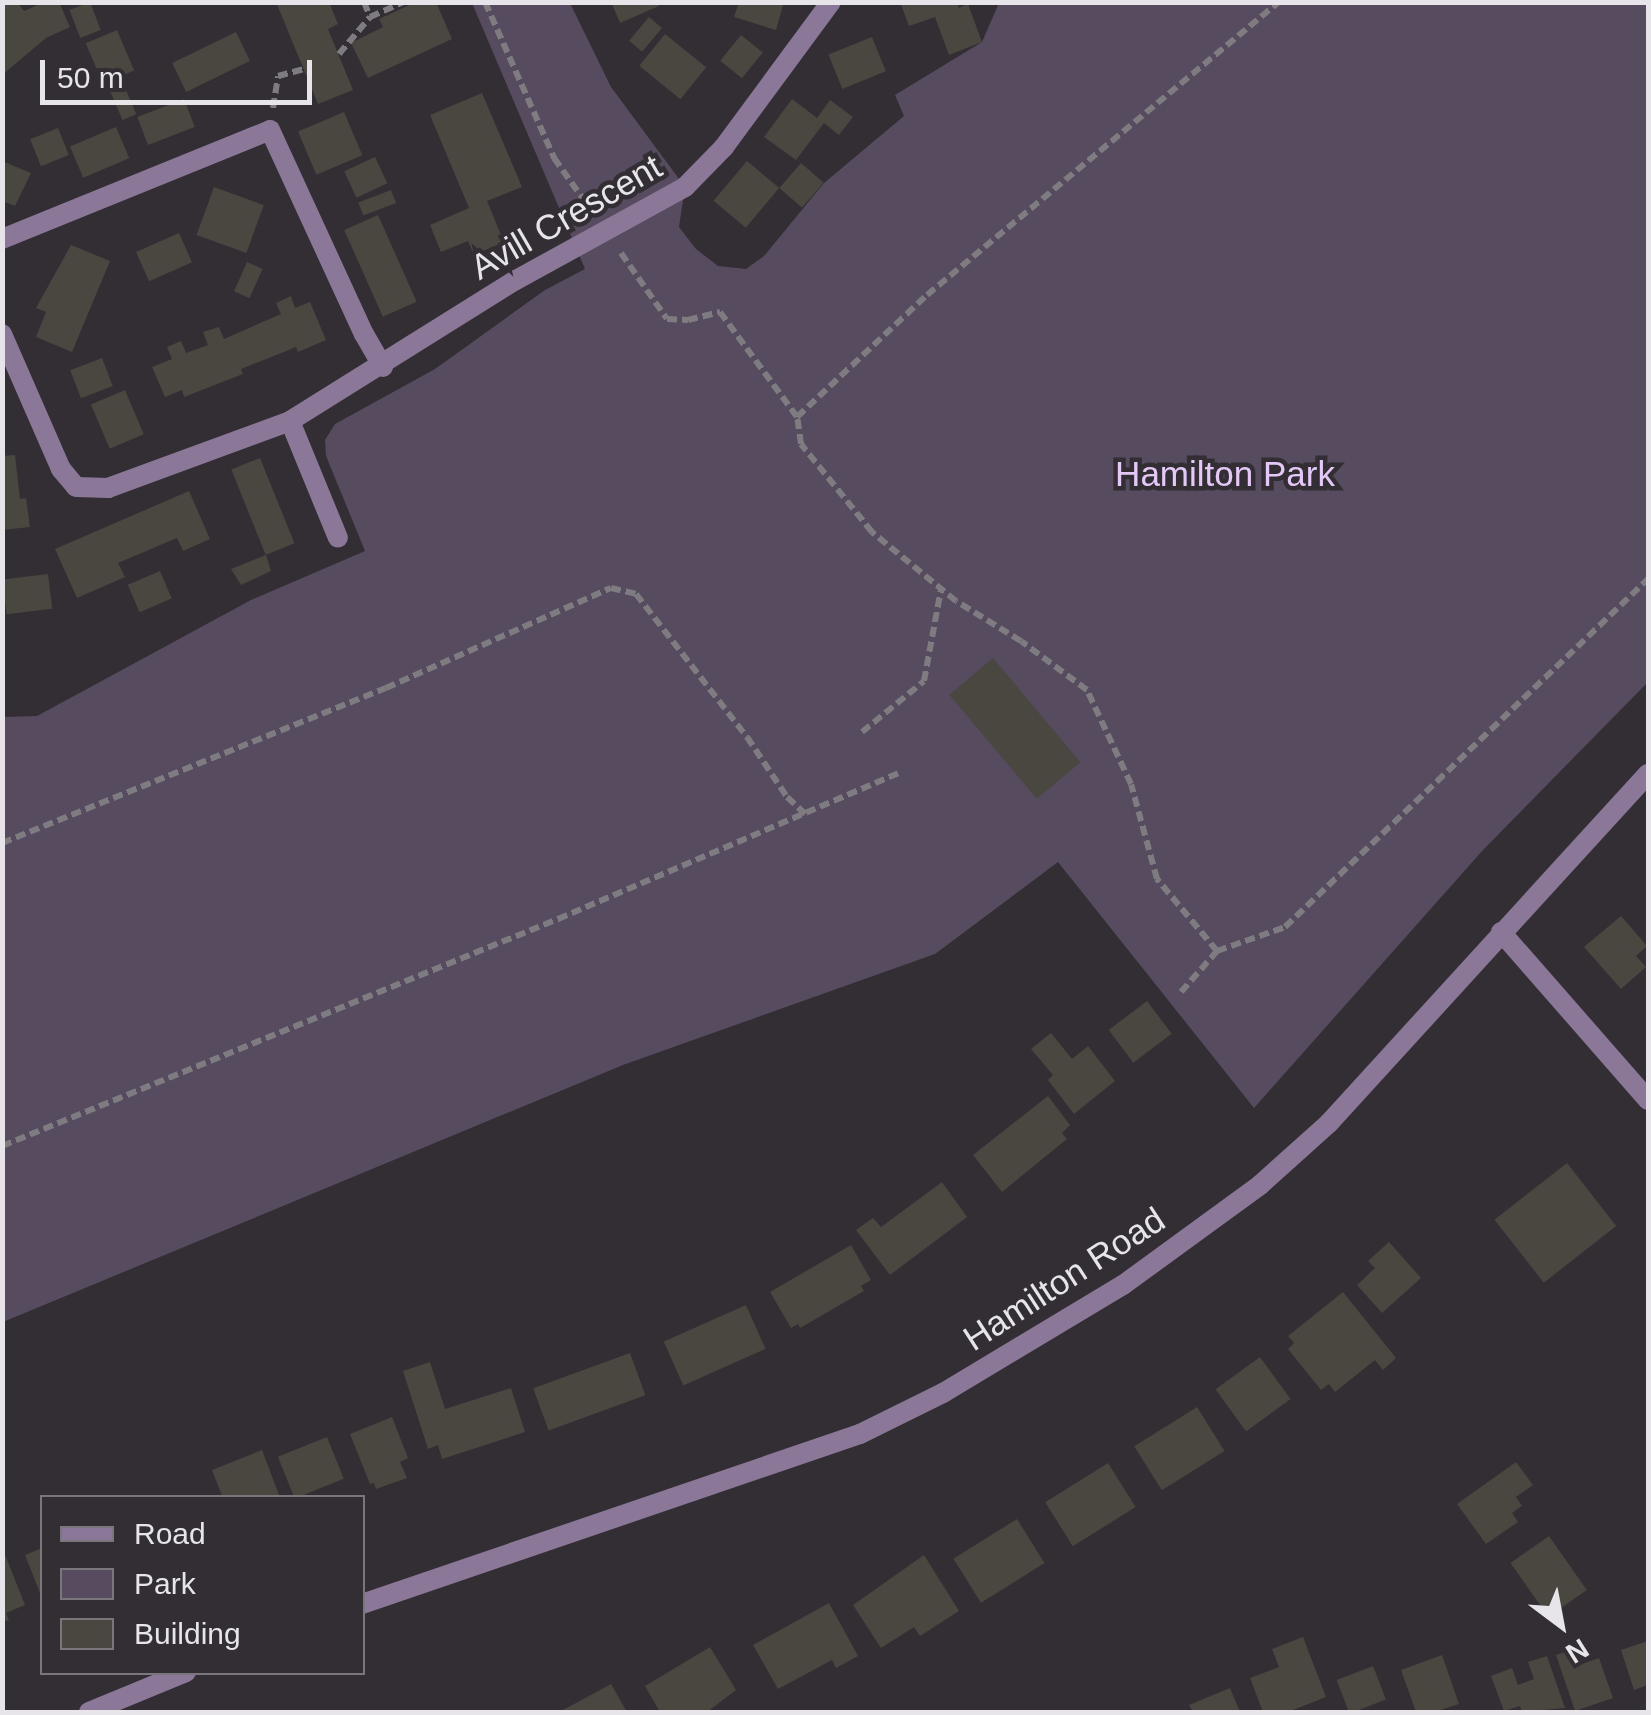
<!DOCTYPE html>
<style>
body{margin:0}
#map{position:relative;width:1651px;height:1715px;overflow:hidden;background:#322e34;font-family:Arial,sans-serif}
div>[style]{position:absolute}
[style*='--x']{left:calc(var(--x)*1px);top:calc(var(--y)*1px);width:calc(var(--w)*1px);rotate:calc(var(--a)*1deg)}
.green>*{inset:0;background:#564b5f}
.building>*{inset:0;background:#4a4640;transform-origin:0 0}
.path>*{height:6px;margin-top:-3px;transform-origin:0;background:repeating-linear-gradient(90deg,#7f7c81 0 10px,transparent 0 15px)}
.minor>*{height:20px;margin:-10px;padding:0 10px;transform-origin:10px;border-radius:10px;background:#8b7798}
.tertiary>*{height:20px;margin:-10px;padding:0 10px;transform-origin:10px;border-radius:10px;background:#8b7798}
span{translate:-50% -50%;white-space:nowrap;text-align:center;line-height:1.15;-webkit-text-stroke:9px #322e34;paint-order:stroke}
.street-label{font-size:35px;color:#e7e5e9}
.park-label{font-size:35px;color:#e4c8f7}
.frame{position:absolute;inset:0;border:5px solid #e7e5e9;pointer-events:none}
.legend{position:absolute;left:40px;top:1495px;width:325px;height:180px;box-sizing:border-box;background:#322e34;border:2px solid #7a777c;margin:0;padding:12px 18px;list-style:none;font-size:30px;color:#e7e5e9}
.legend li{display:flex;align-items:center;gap:20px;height:50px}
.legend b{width:50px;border:2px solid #7a777c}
.north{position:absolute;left:1511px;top:1575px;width:100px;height:100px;-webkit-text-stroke:8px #322e34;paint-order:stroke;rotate:148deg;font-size:28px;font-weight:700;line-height:40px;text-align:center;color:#e7e5e9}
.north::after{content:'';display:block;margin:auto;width:35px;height:45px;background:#e7e5e9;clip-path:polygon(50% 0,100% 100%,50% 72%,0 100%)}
.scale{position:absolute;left:40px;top:60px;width:272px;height:45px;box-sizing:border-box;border:5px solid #e7e5e9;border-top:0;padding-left:12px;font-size:30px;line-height:35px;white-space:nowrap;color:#e7e5e9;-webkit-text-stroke:8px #322e34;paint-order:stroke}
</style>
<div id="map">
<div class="green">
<div style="clip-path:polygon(472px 3px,570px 3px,611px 87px,685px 187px,679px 227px,696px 249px,718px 266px,746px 269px,764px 256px,824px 183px,904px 116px,895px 95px,982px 42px,999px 3px,1648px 3px,1648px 682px,1483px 850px,1254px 1108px,1058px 862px,935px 954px,623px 1065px,3px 1322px,3px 717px,37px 716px,251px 600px,365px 551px,326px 456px,325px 440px,335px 424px,435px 369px,545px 290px,585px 269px)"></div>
</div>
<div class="building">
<div style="clip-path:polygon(9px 2px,17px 2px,24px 11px,44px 2px,59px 2px,70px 27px,46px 38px,2px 75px,2px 8px)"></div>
<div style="left:90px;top:2px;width:30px;height:22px;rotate:69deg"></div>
<div style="clip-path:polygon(276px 2px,329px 2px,338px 24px,328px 29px,353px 90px,318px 104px)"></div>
<div style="clip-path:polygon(416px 2px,436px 2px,452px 39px,368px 78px,351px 43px,383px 27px,379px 19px)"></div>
<div style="clip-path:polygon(611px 2px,658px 2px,659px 6px,620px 23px)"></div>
<div style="clip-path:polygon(739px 2px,784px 2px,776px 30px,734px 17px)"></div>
<div style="clip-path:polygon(900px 2px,957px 2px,959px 8px,968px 4px,982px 42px,949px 55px,935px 17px,909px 26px)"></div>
<div style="left:649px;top:17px;width:17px;height:31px;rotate:40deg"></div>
<div style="left:117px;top:30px;width:44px;height:34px;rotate:67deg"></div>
<div style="left:236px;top:32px;width:32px;height:71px;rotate:64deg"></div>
<div style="left:665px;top:34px;width:53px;height:41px;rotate:39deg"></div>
<div style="left:741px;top:35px;width:28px;height:33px;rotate:39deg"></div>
<div style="left:872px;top:37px;width:37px;height:47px;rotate:68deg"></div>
<div style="left:123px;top:83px;width:34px;height:15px;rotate:67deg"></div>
<div style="clip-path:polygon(482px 93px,522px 187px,487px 201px,504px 242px,474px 255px,468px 241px,441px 252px,430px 225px,469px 208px,430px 115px)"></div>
<div style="left:184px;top:99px;width:30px;height:50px;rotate:69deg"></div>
<div style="clip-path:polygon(792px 99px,817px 118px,830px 100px,853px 117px,839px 135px,824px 123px,796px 160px,764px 137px)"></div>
<div style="left:344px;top:112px;width:47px;height:50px;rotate:67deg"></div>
<div style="left:116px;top:127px;width:34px;height:50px;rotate:67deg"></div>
<div style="left:58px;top:128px;width:29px;height:30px;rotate:68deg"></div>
<div style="left:375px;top:157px;width:29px;height:34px;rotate:65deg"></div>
<div style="clip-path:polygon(2px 161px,31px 173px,15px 206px,2px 201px)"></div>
<div style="left:747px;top:161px;width:42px;height:52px;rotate:40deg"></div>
<div style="left:801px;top:163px;width:30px;height:33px;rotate:41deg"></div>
<div style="left:214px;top:187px;width:53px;height:51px;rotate:20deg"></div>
<div style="left:391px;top:190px;width:14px;height:35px;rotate:69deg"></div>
<div style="left:378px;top:215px;width:95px;height:37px;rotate:66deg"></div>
<div style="left:179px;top:233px;width:32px;height:47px;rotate:66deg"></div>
<div style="clip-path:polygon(71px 245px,110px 261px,72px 352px,36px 337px,46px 312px,36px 308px)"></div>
<div style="left:247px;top:262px;width:17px;height:32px;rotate:24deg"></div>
<div style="clip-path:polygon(291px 296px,295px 308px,310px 302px,326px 340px,298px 352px,296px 347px,284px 352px,241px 369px,243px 374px,184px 397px,182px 390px,165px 397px,152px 367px,172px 359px,167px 347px,181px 341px,186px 353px,208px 345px,203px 332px,219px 327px,224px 339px,281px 314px,276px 303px)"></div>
<div style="left:102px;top:358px;width:30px;height:34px;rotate:69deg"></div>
<div style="left:125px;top:390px;width:48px;height:37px;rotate:67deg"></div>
<div style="clip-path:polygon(15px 455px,20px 499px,26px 498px,30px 527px,2px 530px,2px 456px)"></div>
<div style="left:260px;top:458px;width:92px;height:31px;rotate:68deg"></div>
<div style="clip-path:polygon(189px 491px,210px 539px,183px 551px,177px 538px,118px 563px,125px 577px,77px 598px,55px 549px)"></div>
<div style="clip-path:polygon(266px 555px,271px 571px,241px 585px,231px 569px)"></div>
<div style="left:160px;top:571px;width:30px;height:35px;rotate:67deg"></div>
<div style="left:48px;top:574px;width:35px;height:46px;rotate:83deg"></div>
<div style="left:993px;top:658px;width:136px;height:57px;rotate:50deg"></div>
<div style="clip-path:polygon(1621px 916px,1647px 946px,1636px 956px,1646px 967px,1621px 989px,1584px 947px)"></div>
<div style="left:1147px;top:1001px;width:41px;height:48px;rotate:53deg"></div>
<div style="clip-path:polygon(1051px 1033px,1072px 1059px,1088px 1046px,1115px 1081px,1074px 1114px,1048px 1080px,1053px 1075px,1031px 1049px)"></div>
<div style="clip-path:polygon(1048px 1096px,1070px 1125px,1062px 1133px,1067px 1139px,1002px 1192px,973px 1155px)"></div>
<div style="left:1567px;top:1163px;width:80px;height:92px;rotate:52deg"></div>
<div style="clip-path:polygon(942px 1182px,967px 1217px,890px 1275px,856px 1230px,873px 1218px,881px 1227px)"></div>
<div style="clip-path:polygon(1389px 1242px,1421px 1278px,1382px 1313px,1357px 1285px,1375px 1268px,1368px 1261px)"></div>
<div style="clip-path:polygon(851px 1245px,871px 1280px,861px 1286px,864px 1291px,800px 1328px,798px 1324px,791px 1328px,770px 1292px)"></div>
<div style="clip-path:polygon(1343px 1292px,1396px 1358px,1383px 1370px,1375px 1360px,1335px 1392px,1329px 1384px,1321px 1390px,1288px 1349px,1294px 1343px,1288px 1336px)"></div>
<div style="left:746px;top:1305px;width:48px;height:90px;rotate:66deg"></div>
<div style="left:630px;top:1353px;width:45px;height:103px;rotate:70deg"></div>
<div style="left:1260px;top:1357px;width:52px;height:55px;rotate:54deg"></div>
<div style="clip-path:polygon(430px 1362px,445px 1409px,511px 1388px,525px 1432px,442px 1459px,438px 1445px,428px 1449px,403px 1371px)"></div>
<div style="left:1197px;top:1407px;width:52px;height:74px;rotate:58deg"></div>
<div style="clip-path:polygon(392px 1417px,408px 1458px,400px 1462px,407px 1478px,376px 1489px,374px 1483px,370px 1484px,350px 1434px)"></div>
<div style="left:327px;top:1437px;width:45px;height:53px;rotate:68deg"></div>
<div style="clip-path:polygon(262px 1450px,279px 1495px,223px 1498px,212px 1470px)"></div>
<div style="clip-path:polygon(1516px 1462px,1533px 1485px,1516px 1497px,1522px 1506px,1512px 1513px,1518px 1522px,1486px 1544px,1457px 1504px)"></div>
<div style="left:1108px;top:1463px;width:52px;height:74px;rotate:58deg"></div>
<div style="left:1017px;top:1519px;width:52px;height:75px;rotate:58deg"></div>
<div style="left:1549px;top:1536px;width:66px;height:47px;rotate:55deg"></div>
<div style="clip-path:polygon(2px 1547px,25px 1605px,6px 1613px,9px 1620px,2px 1622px)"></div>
<div style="clip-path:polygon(42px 1548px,42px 1598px,25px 1555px)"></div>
<div style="clip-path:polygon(924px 1555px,959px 1611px,920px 1636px,914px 1627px,881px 1648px,853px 1605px)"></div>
<div style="clip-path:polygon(829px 1603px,858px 1656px,836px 1668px,832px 1660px,778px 1689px,753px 1645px)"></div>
<div style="clip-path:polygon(1303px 1637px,1326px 1697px,1288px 1712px,1263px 1712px,1250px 1678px,1279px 1667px,1272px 1649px)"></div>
<div style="clip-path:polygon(1648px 1641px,1648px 1685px,1634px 1690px,1621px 1650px)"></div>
<div style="clip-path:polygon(710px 1647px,736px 1690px,707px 1712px,660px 1712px,645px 1686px)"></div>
<div style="clip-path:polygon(1574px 1649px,1579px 1665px,1599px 1658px,1613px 1698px,1575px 1711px,1556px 1655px)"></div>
<div style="clip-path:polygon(1442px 1655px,1459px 1704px,1434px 1712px,1416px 1712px,1401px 1670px)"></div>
<div style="clip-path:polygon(1547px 1656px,1565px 1708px,1522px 1712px,1520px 1706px,1504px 1711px,1491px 1676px,1512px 1668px,1518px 1685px,1534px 1679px,1528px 1662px)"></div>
<div style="left:1373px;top:1666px;width:36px;height:39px;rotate:69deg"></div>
<div style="clip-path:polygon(611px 1684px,627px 1712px,559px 1712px,578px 1702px)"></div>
<div style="clip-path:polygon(1230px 1688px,1240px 1712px,1193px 1712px,1189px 1705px)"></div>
</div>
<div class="path">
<div style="--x:364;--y:2;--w:16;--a:68"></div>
<div style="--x:370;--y:17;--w:36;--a:-24"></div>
<div style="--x:485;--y:2;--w:171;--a:66.1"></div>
<div style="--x:554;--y:158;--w:64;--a:54.6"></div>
<div style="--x:339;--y:54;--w:48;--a:-50"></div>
<div style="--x:273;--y:108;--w:32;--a:-81"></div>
<div style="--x:278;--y:76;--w:27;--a:-15"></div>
<div style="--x:621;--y:253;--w:80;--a:55.1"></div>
<div style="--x:667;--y:319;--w:21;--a:3"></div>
<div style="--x:688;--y:320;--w:33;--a:-14"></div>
<div style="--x:720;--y:312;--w:130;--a:53.7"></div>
<div style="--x:862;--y:732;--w:80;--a:-39.4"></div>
<div style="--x:924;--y:681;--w:94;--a:-79.5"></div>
<div style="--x:2;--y:843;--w:414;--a:-22"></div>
<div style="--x:386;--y:688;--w:246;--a:-24"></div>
<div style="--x:611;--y:588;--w:26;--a:13"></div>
<div style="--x:636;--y:594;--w:181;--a:52.2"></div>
<div style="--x:747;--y:737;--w:72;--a:56.3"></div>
<div style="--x:787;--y:797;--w:25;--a:43"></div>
<div style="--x:1217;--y:951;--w:72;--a:-19.4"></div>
<div style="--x:1285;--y:927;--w:503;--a:-43.79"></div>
<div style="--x:1181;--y:992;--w:55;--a:-48.7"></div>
<div style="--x:1217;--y:951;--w:94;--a:-129.8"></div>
<div style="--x:1157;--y:879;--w:98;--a:-105.3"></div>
<div style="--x:1131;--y:784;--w:104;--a:-115.1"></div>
<div style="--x:1087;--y:690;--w:82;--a:-143.4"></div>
<div style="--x:1021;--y:641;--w:76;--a:-148.4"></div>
<div style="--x:956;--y:601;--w:109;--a:-140.6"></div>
<div style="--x:872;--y:532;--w:113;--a:-128.9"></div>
<div style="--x:801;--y:444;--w:27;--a:-98"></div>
<div style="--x:797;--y:417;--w:178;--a:-43.2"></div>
<div style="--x:927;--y:295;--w:458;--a:-39.8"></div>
<div style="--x:2;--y:1146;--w:601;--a:-22.21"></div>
<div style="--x:558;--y:919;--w:370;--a:-23.2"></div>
</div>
<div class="minor">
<div style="--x:2;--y:239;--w:289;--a:-22.1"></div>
<div style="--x:270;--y:130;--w:225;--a:65.3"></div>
<div style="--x:364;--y:334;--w:38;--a:60"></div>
<div style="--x:2;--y:334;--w:147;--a:66.4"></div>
<div style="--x:61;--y:469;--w:23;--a:50"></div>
<div style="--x:76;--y:487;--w:32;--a:2"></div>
<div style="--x:108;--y:488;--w:194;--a:-20.2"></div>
<div style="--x:290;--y:421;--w:266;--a:-32"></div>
<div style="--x:516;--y:280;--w:193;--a:-28.8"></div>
<div style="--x:685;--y:187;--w:56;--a:-45.7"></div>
<div style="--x:724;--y:147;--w:180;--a:-53.6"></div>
<div style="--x:290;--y:421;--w:126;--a:67.7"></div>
<div style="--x:1501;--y:932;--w:223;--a:48.8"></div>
</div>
<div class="tertiary">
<div style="--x:362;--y:1604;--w:526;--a:-18.85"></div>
<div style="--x:860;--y:1434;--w:93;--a:-26.3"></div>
<div style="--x:943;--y:1393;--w:210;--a:-31"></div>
<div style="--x:1123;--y:1285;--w:170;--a:-36.1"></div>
<div style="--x:1260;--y:1185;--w:93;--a:-41.9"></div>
<div style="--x:1329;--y:1123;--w:473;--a:-47.6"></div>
<div style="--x:89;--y:1712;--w:105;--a:-22.4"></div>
</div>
<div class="street-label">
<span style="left:566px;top:217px;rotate:-30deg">Avill Crescent</span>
<span style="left:1064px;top:1279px;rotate:-33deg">Hamilton Road</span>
</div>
<div class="park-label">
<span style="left:1225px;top:474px">Hamilton Park</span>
</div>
<div class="frame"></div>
<ul class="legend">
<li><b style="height:12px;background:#8b7798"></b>Road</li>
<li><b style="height:28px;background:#564b5f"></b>Park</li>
<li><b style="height:28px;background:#4a4640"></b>Building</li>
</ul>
<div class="north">N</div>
<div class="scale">50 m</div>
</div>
